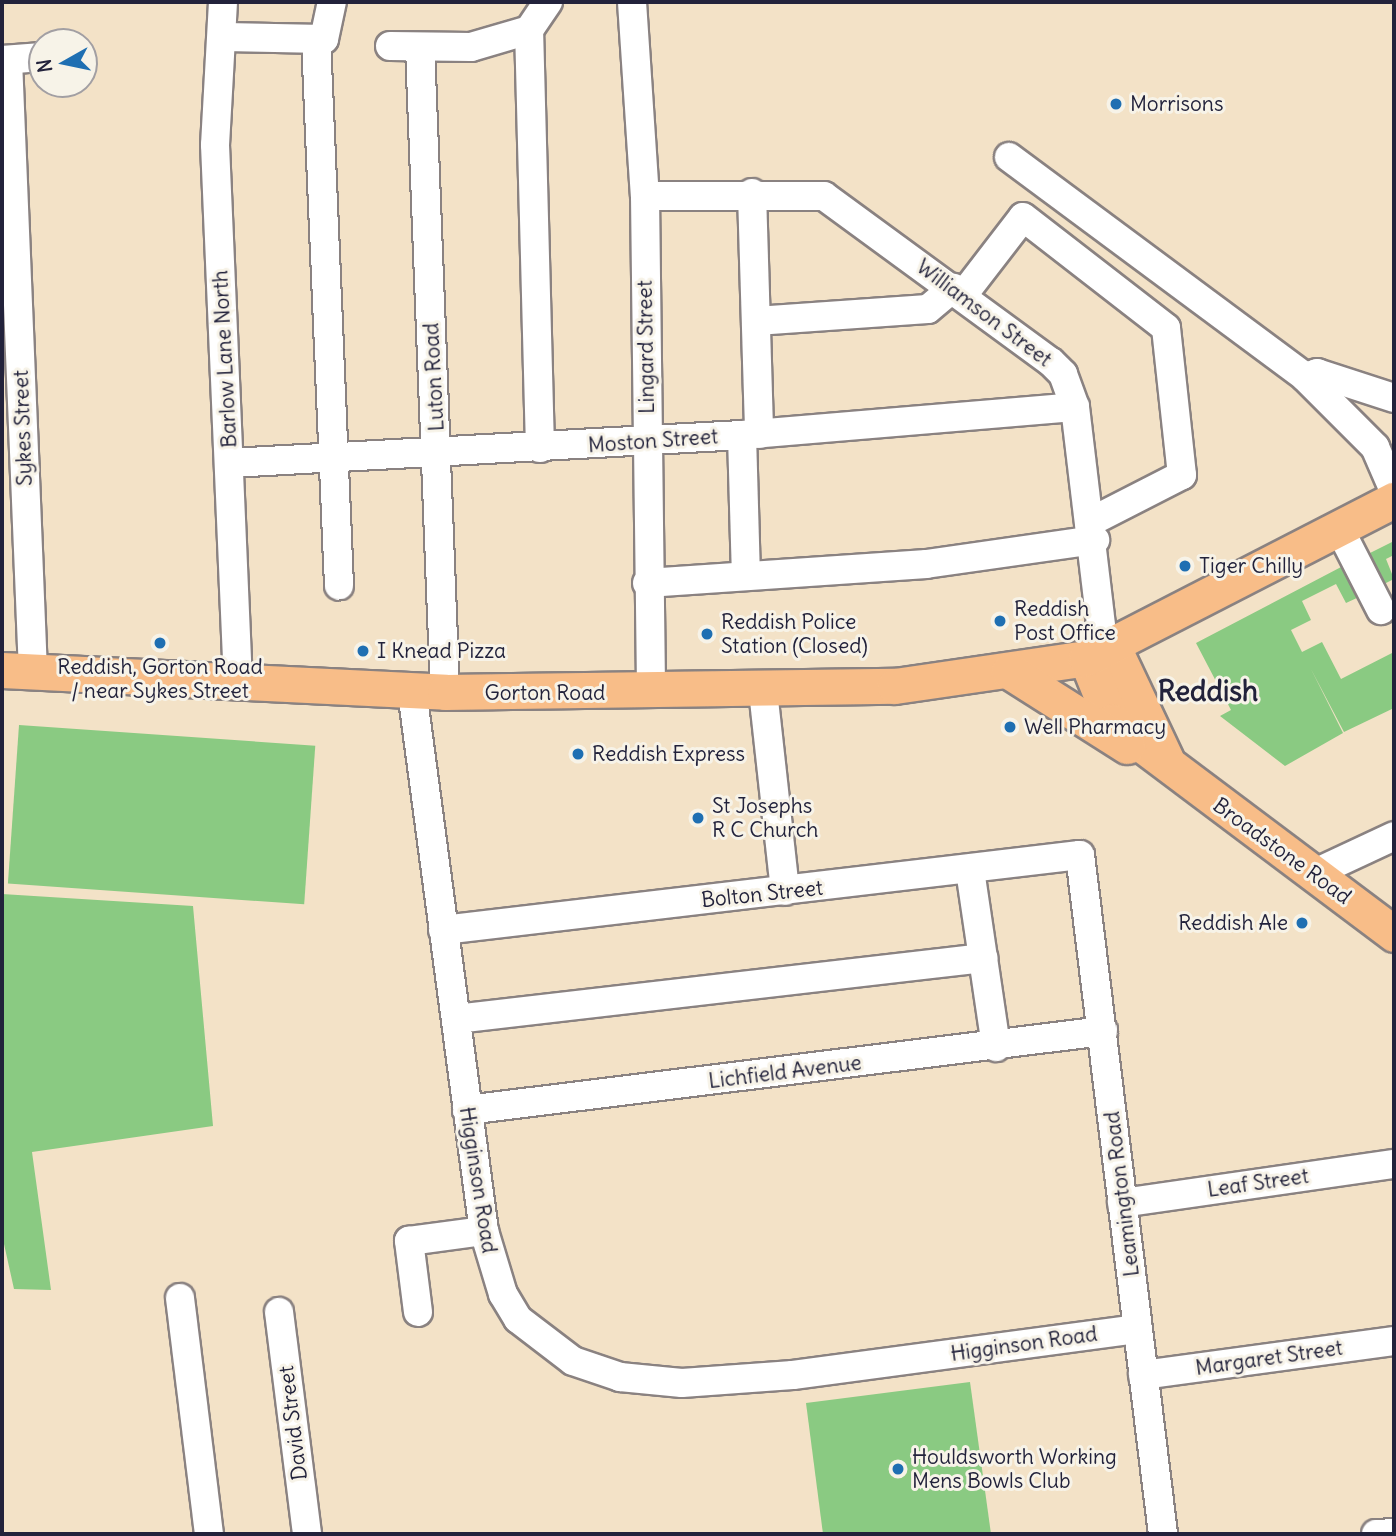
<!DOCTYPE html>
<style>
body{margin:0}
#map{position:relative;width:1396px;height:1536px;overflow:hidden;background:#f3e2c7;font-family:Delius,sans-serif}
div>[style]{position:absolute}
[style*='--x']{left:calc(var(--x)*1px);top:calc(var(--y)*1px);width:calc(var(--w)*1px);rotate:calc(var(--a)*1deg)}
.green>*{inset:0;background:#8aca82;transform-origin:0 0}
.roads{filter:drop-shadow(2px 0 #8a8281) drop-shadow(-2px 0 #8a8281) drop-shadow(0 2px #8a8281) drop-shadow(0 -2px #8a8281)}
.minor>*{height:28px;margin:-14px;padding:0 14px;transform-origin:14px;border-radius:14px;background:#fff}
.major>*{height:35px;margin:-17.5px;padding:0 17.5px;transform-origin:17.5px;border-radius:17.5px;background:#f8bd88}
.dots>*{width:19px;height:19px;translate:-50% -50%;box-sizing:border-box;border:4px solid #f7f3e8;border-radius:50%}
span{translate:-50% -50%;white-space:nowrap;text-align:center;line-height:1.15;-webkit-text-stroke:6px #f7f3e8;paint-order:stroke}
.poi-label{font-size:21px;color:#22223b}
.left{translate:0 -50%;text-align:left}
.right{translate:-100% -50%;text-align:right}
.street-label{font-size:21px;color:#22223b}
.district-label{font-size:28px;color:#22223b;font-weight:700}
.frame{position:absolute;inset:0;border:4px solid #22223b;pointer-events:none}
.north{position:absolute;left:28px;top:28px;width:70px;height:70px;box-sizing:border-box;background:#f7f3e8;border:2px solid #a29fa3;border-radius:50%;rotate:261deg;font-size:19px;font-weight:700;line-height:28px;text-align:center;color:#22223b}
.north::after{content:'';display:block;margin:auto;width:24px;height:32px;background:#1f6fb2;clip-path:polygon(50% 0,100% 100%,50% 72%,0 100%)}
</style>
<div id="map">
<div class="green">
<div style="clip-path:polygon(1394px 541px,1394px 555px,1386px 559px,1394px 579px,1384px 584px,1368px 554px)"></div>
<div style="clip-path:polygon(1343px 566px,1359px 597px,1346px 603px,1336px 584px,1302px 601px,1311px 620px,1291px 630px,1302px 652px,1322px 642px,1341px 679px,1394px 652px,1394px 708px,1344px 732px,1311px 669px,1343px 733px,1285px 766px,1220px 716px,1231px 710px,1196px 643px)"></div>
<div style="left:19px;top:725px;width:297px;height:159px;rotate:4deg"></div>
<div style="clip-path:polygon(2px 894px,193px 906px,213px 1126px,32px 1152px,51px 1290px,14px 1289px,2px 1235px)"></div>
<div style="clip-path:polygon(970px 1382px,991px 1534px,823px 1534px,806px 1403px)"></div>
</div>
<div class="roads">
<div class="minor">
<div style="--x:223;--y:2;--w:143;--a:93.2"></div>
<div style="--x:215;--y:145;--w:537;--a:87.55"></div>
<div style="--x:632;--y:2;--w:194;--a:86.2"></div>
<div style="--x:645;--y:196;--w:497;--a:89.3"></div>
<div style="--x:225;--y:37;--w:99;--a:1.2"></div>
<div style="--x:324;--y:39;--w:38;--a:-78"></div>
<div style="--x:316;--y:39;--w:547;--a:87.59"></div>
<div style="--x:390;--y:46;--w:81;--a:0.7"></div>
<div style="--x:471;--y:47;--w:60;--a:-16.3"></div>
<div style="--x:420;--y:47;--w:645;--a:87.78"></div>
<div style="--x:2;--y:60;--w:40;--a:-4.3"></div>
<div style="--x:8;--y:60;--w:612;--a:87.66"></div>
<div style="--x:1009;--y:157;--w:369;--a:36.6"></div>
<div style="--x:1305;--y:377;--w:99;--a:45"></div>
<div style="--x:1375;--y:447;--w:48;--a:66.6"></div>
<div style="--x:752;--y:193;--w:241;--a:88.3"></div>
<div style="--x:645;--y:196;--w:179;--a:0"></div>
<div style="--x:824;--y:196;--w:281;--a:36.2"></div>
<div style="--x:1051;--y:362;--w:17;--a:45"></div>
<div style="--x:1063;--y:374;--w:35;--a:70"></div>
<div style="--x:1075;--y:407;--w:244;--a:83.2"></div>
<div style="--x:963;--y:295;--w:98;--a:-52.4"></div>
<div style="--x:1023;--y:217;--w:181;--a:37.8"></div>
<div style="--x:1166;--y:328;--w:148;--a:83.8"></div>
<div style="--x:1182;--y:475;--w:101;--a:152.9"></div>
<div style="--x:756;--y:321;--w:172;--a:-4"></div>
<div style="--x:928;--y:309;--w:33;--a:-40"></div>
<div style="--x:1305;--y:377;--w:13;--a:-18"></div>
<div style="--x:1317;--y:373;--w:81;--a:18"></div>
<div style="--x:742;--y:435;--w:141;--a:88.4"></div>
<div style="--x:540;--y:448;--w:418;--a:-91.5"></div>
<div style="--x:529;--y:30;--w:34;--a:-56"></div>
<div style="--x:230;--y:463;--w:513;--a:-3.13"></div>
<div style="--x:742;--y:435;--w:334;--a:-4.8"></div>
<div style="--x:1340;--y:530;--w:90;--a:62.9"></div>
<div style="--x:647;--y:583;--w:280;--a:-3.9"></div>
<div style="--x:926;--y:564;--w:171;--a:-8.1"></div>
<div style="--x:412;--y:691;--w:545;--a:82.41"></div>
<div style="--x:484;--y:1231;--w:66;--a:73.2"></div>
<div style="--x:503;--y:1294;--w:29;--a:59"></div>
<div style="--x:518;--y:1319;--w:69;--a:37.4"></div>
<div style="--x:573;--y:1361;--w:50;--a:18.8"></div>
<div style="--x:620;--y:1377;--w:62;--a:5.5"></div>
<div style="--x:682;--y:1383;--w:111;--a:-4.1"></div>
<div style="--x:793;--y:1375;--w:348;--a:-7.6"></div>
<div style="--x:763;--y:691;--w:201;--a:83.7"></div>
<div style="--x:970;--y:870;--w:179;--a:81.6"></div>
<div style="--x:1313;--y:874;--w:89;--a:-25.1"></div>
<div style="--x:443;--y:930;--w:641;--a:-6.72"></div>
<div style="--x:1080;--y:855;--w:684;--a:83.03"></div>
<div style="--x:456;--y:1019;--w:531;--a:-6.6"></div>
<div style="--x:467;--y:1110;--w:641;--a:-7.08"></div>
<div style="--x:1122;--y:1203;--w:275;--a:-8.2"></div>
<div style="--x:180;--y:1298;--w:238;--a:83"></div>
<div style="--x:279;--y:1312;--w:224;--a:82.8"></div>
<div style="--x:418;--y:1312;--w:72;--a:-97.2"></div>
<div style="--x:409;--y:1241;--w:76;--a:-7.6"></div>
<div style="--x:1143;--y:1375;--w:253;--a:-7.7"></div>
<div style="--x:1376;--y:1534;--w:18;--a:-3"></div>
</div>
<div class="major">
<div style="--x:1112;--y:645;--w:126;--a:64.7"></div>
<div style="--x:1086;--y:658;--w:69;--a:67.9"></div>
<div style="--x:1112;--y:722;--w:353;--a:36.9"></div>
<div style="--x:2;--y:670;--w:444;--a:2.8"></div>
<div style="--x:445;--y:692;--w:450;--a:-0.8"></div>
<div style="--x:895;--y:686;--w:193;--a:-8.3"></div>
<div style="--x:1086;--y:658;--w:346;--a:-27.2"></div>
<div style="--x:1009;--y:671;--w:140;--a:32.4"></div>
</div>
</div>
<div class="dots">
<div style="left:1116px;top:104px;background:#1f6fb2"></div>
<div style="left:1185px;top:566px;background:#1f6fb2"></div>
<div style="left:1000px;top:621px;background:#1f6fb2"></div>
<div style="left:707px;top:634px;background:#1f6fb2"></div>
<div style="left:160px;top:643px;background:#1f6fb2"></div>
<div style="left:363px;top:651px;background:#1f6fb2"></div>
<div style="left:1010px;top:727px;background:#1f6fb2"></div>
<div style="left:578px;top:754px;background:#1f6fb2"></div>
<div style="left:698px;top:818px;background:#1f6fb2"></div>
<div style="left:1302px;top:923px;background:#1f6fb2"></div>
<div style="left:898px;top:1469px;background:#1f6fb2"></div>
</div>
<div class="poi-label">
<span class="left" style="left:1130px;top:104px">Morrisons</span>
<span class="left" style="left:1199px;top:566px">Tiger Chilly</span>
<span class="left" style="left:1014px;top:621px">Reddish<br>Post Office</span>
<span class="left" style="left:721px;top:634px">Reddish Police<br>Station (Closed)</span>
<span class="left" style="left:377px;top:651px">I Knead Pizza</span>
<span style="left:160px;top:679px">Reddish, Gorton Road<br>/ near Sykes Street</span>
<span class="left" style="left:1024px;top:727px">Well Pharmacy</span>
<span class="left" style="left:592px;top:754px">Reddish Express</span>
<span class="left" style="left:712px;top:818px">St Josephs<br>R C Church</span>
<span class="right" style="left:1288px;top:923px">Reddish Ale</span>
<span class="left" style="left:912px;top:1469px">Houldsworth Working<br>Mens Bowls Club</span>
</div>
<div class="street-label">
<span style="left:984px;top:313px;rotate:37deg">Williamson Street</span>
<span style="left:646px;top:347px;rotate:-91deg">Lingard Street</span>
<span style="left:225px;top:359px;rotate:-93deg">Barlow Lane North</span>
<span style="left:434px;top:377px;rotate:-93deg">Luton Road</span>
<span style="left:23px;top:428px;rotate:-92deg">Sykes Street</span>
<span style="left:653px;top:441px;rotate:-4deg">Moston Street</span>
<span style="left:545px;top:693px">Gorton Road</span>
<span style="left:1282px;top:851px;rotate:36deg">Broadstone Road</span>
<span style="left:762px;top:894px;rotate:-6deg">Bolton Street</span>
<span style="left:785px;top:1072px;rotate:-7deg">Lichfield Avenue</span>
<span style="left:478px;top:1180px;rotate:81deg">Higginson Road</span>
<span style="left:1258px;top:1183px;rotate:-8deg">Leaf Street</span>
<span style="left:1122px;top:1194px;rotate:-97deg">Leamington Road</span>
<span style="left:1024px;top:1344px;rotate:-8deg">Higginson Road</span>
<span style="left:1269px;top:1358px;rotate:-8deg">Margaret Street</span>
<span style="left:293px;top:1423px;rotate:-97deg">David Street</span>
</div>
<div class="district-label">
<span style="left:1208px;top:691px">Reddish</span>
</div>
<div class="frame"></div>
<div class="north">N</div>
</div>
